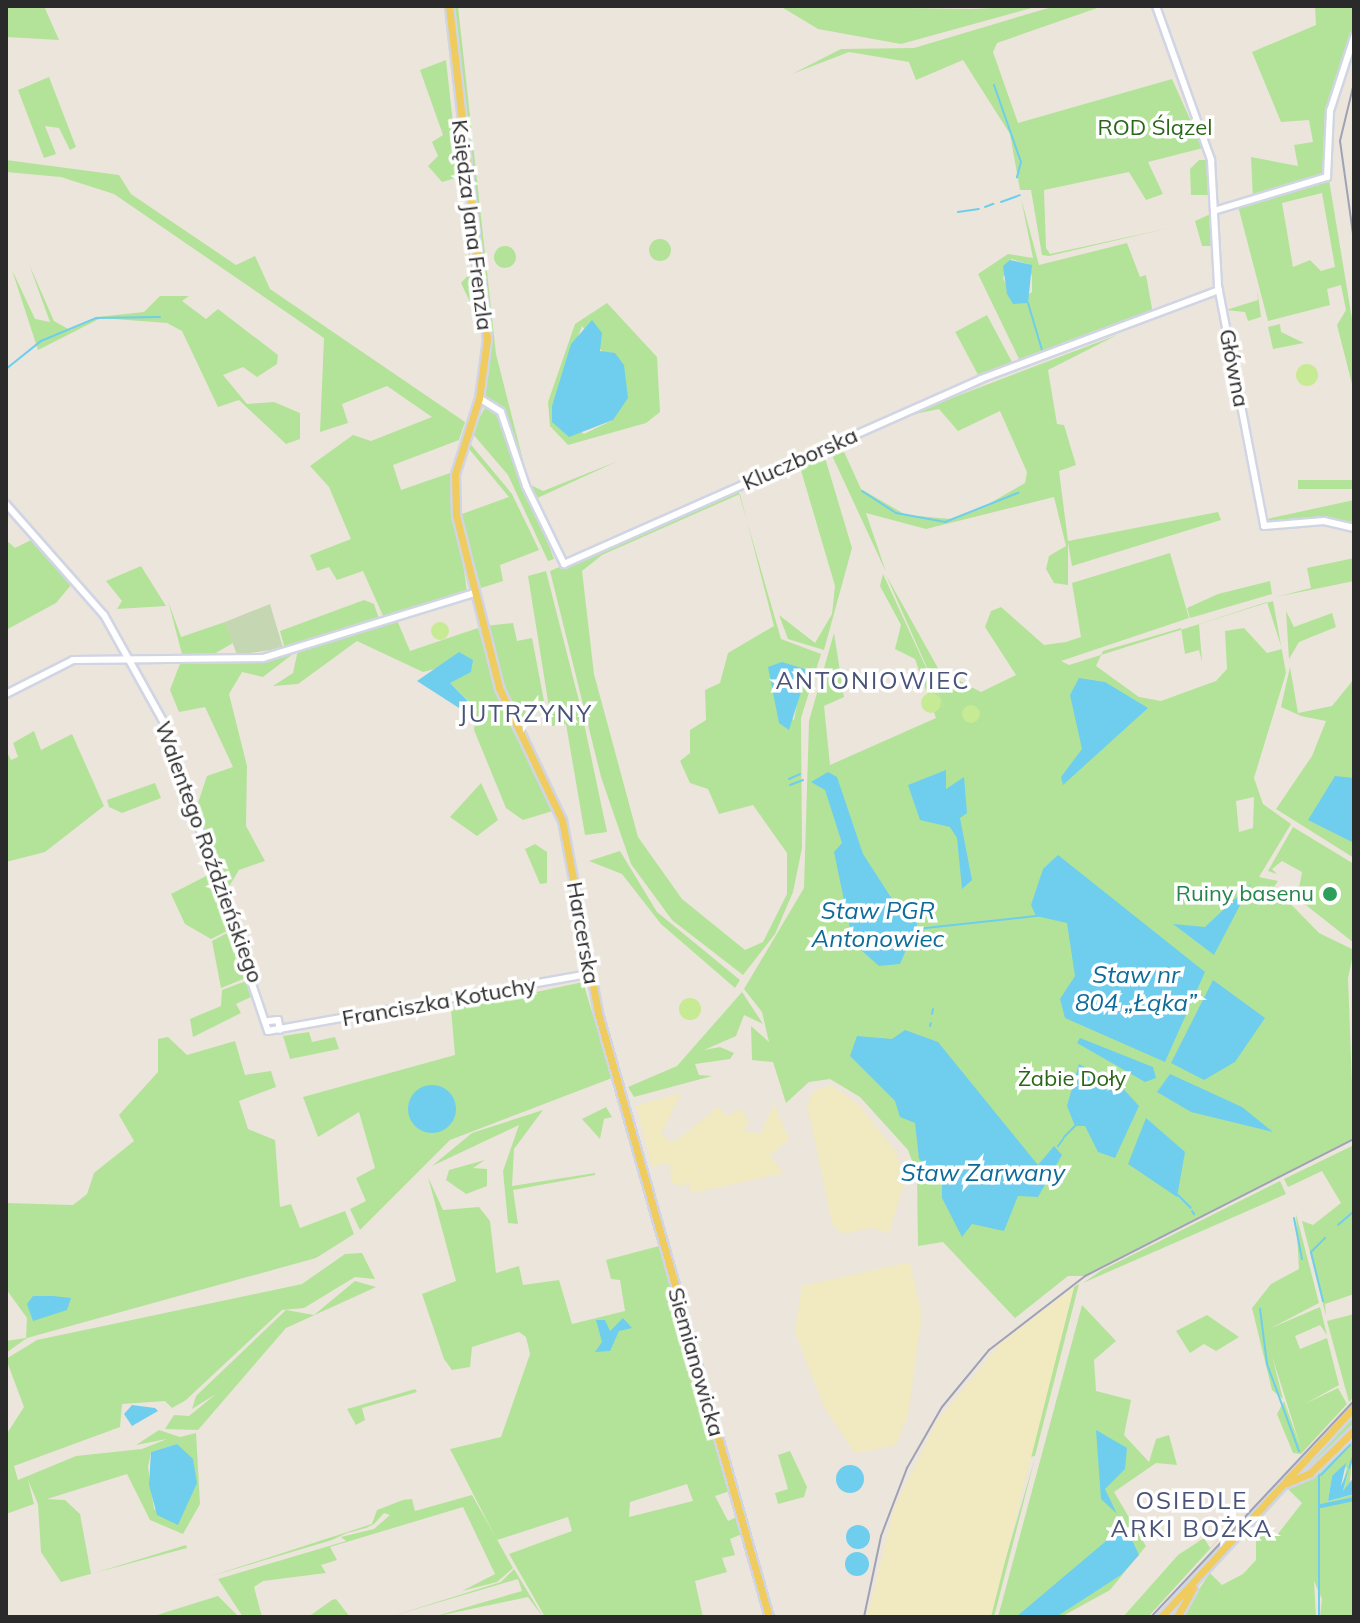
<!DOCTYPE html>
<meta charset="utf-8">
<style>
body{margin:0}
#map{position:relative;width:1360px;height:1623px;overflow:hidden;background:#ece5dc;font-family:Mulish,sans-serif}
div>[style]{position:absolute}
[style*='--x']{left:calc(var(--x)*1px);top:calc(var(--y)*1px);width:calc(var(--w)*1px);rotate:calc(var(--a)*1deg)}
.green>*{inset:0;background:#b3e398;transform-origin:0 0}
.round{border-radius:50%}
.sand>*{inset:0;background:#f1e9bf}
.cemetery>*{inset:0;background:#c5d6b3}
.pitch>*{inset:0;background:#c7ea94}
.water>*{inset:0;background:#6fceee}
.stream>*{height:2px;margin:-1px;padding:0 1px;transform-origin:1px;border-radius:1px;background:#6fceee}
.canal>*{height:4px;margin:-2px;padding:0 2px;transform-origin:2px;border-radius:2px;background:#6fceee}
.roads{filter:drop-shadow(2px 0 #d1d5e3) drop-shadow(-2px 0 #d1d5e3) drop-shadow(0 2px #d1d5e3) drop-shadow(0 -2px #d1d5e3)}
.secondary>*{height:6px;margin:-3px;padding:0 3px;transform-origin:3px;border-radius:3px;background:#fff}
.primary>*{height:7px;margin:-3.5px;padding:0 3.5px;transform-origin:3.5px;border-radius:3.5px;background:#f0cb5d}
.tram>*{height:2px;margin:-1px;padding:0 1px;transform-origin:1px;border-radius:1px;background:#9fa2b4}
.rail>*{height:2px;margin:-1px;padding:0 1px;transform-origin:1px;border-radius:1px;background:#9fa2b4}
.dots>*{width:22px;height:22px;translate:-50% -50%;box-sizing:border-box;border:4px solid #fff;border-radius:50%}
span{translate:-50% -50%;white-space:nowrap;text-align:center;line-height:1.15;-webkit-text-stroke:7px #fff;paint-order:stroke}
.park-label{font-size:22px;color:#2b671a}
.street-label{font-size:22px;color:#2a2a2a}
.leisure-label{font-size:22px;color:#27864d}
.right{translate:-100% -50%;text-align:right}
.neighbourhood-label{font-size:24px;color:#4a547a;letter-spacing:2px}
.water-label{font-size:24px;color:#0e6c9a;font-style:italic}
.frame{position:absolute;inset:0;border:8px solid #2a2a2a;pointer-events:none}
</style>
<div id="map">
<div class="green">
<div style="clip-path:polygon(6px 6px,44px 6px,59px 40px,6px 37px)"></div>
<div style="clip-path:polygon(452px 6px,458px 6px,496px 354px,529px 484px,543px 491px,618px 461px,533px 500px,503px 409px,484px 396px,489px 330px)"></div>
<div style="clip-path:polygon(780px 6px,971px 9px,1039px 6px,901px 44px,818px 29px)"></div>
<div style="clip-path:polygon(1055px 6px,1103px 6px,997px 43px,993px 52px,1018px 123px,1172px 79px,1203px 148px,1148px 162px,1163px 194px,1146px 200px,1129px 172px,1044px 190px,1046px 248px,1050px 254px,1169px 228px,1049px 256px,1042px 255px,1031px 190px,1020px 190px,1010px 134px,963px 60px,916px 80px,909px 62px,849px 52px,792px 74px,841px 49px,914px 48px)"></div>
<div style="clip-path:polygon(1315px 6px,1354px 6px,1354px 35px,1327px 115px,1328px 167px,1324px 176px,1253px 199px,1251px 157px,1298px 166px,1294px 145px,1313px 142px,1309px 120px,1281px 122px,1252px 52px,1316px 25px)"></div>
<div style="clip-path:polygon(446px 60px,459px 178px,480px 323px,461px 283px,472px 271px,456px 178px,442px 182px,428px 166px,438px 156px,432px 142px,443px 135px,420px 70px)"></div>
<div style="clip-path:polygon(49px 77px,76px 147px,70px 150px,59px 128px,45px 126px,56px 154px,44px 158px,18px 90px)"></div>
<div style="clip-path:polygon(6px 160px,119px 175px,131px 194px,236px 265px,255px 256px,270px 289px,465px 422px,459px 440px,393px 465px,401px 490px,450px 473px,467px 591px,384px 618px,363px 571px,337px 580px,329px 567px,317px 571px,310px 555px,351px 539px,329px 487px,310px 466px,353px 435px,371px 441px,432px 417px,387px 386px,342px 404px,348px 423px,320px 432px,324px 338px,114px 194px,61px 177px,6px 172px)"></div>
<div style="clip-path:polygon(1199px 160px,1208px 160px,1213px 195px,1191px 195px,1190px 169px)"></div>
<div style="clip-path:polygon(evenodd,1329px 180px,1354px 331px,1354px 392px,1337px 325px,1346px 310px,1341px 285px,1327px 289px,1330px 305px,1268px 321px,1238px 206px,1329px 180px,1322px 193px,1335px 267px,1321px 271px,1310px 260px,1293px 267px,1282px 203px,1322px 193px)"></div>
<div style="clip-path:polygon(evenodd,1021px 198px,1039px 265px,1127px 243px,1140px 277px,1146px 275px,1153px 314px,1020px 361px,978px 274px,1008px 254px,1033px 258px,1021px 198px,1011px 259px,1028px 264px,1032px 277px,1032px 292px,1015px 304px,1003px 278px,1011px 259px)"></div>
<div style="clip-path:polygon(1215px 212px,1218px 246px,1202px 246px,1195px 221px)"></div>
<div class="round" style="left:649px;top:239px;width:22px;height:22px"></div>
<div class="round" style="left:494px;top:246px;width:22px;height:22px"></div>
<div style="clip-path:polygon(29px 264px,54px 321px,70px 330px,97px 317px,144px 312px,160px 296px,189px 296px,182px 301px,206px 319px,218px 309px,278px 355px,277px 364px,257px 377px,243px 367px,223px 375px,247px 404px,274px 402px,300px 413px,300px 439px,286px 444px,239px 400px,218px 407px,182px 331px,167px 323px,101px 318px,38px 350px,12px 270px,35px 319px,50px 322px)"></div>
<div style="clip-path:polygon(1257px 288px,1261px 317px,1248px 321px,1245px 312px,1226px 310px,1258px 300px)"></div>
<div style="clip-path:polygon(evenodd,607px 303px,657px 357px,660px 412px,646px 423px,568px 445px,550px 426px,548px 402px,575px 324px,607px 303px,582px 326px,605px 355px,613px 420px,584px 434px,552px 406px,582px 326px)"></div>
<div style="left:987px;top:315px;width:54px;height:36px;rotate:62deg"></div>
<div style="clip-path:polygon(1280px 324px,1281px 332px,1304px 343px,1273px 349px,1268px 327px)"></div>
<div style="clip-path:polygon(1117px 335px,1048px 370px,1057px 424px,1064px 425px,1076px 465px,1059px 471px,1068px 541px,1218px 512px,1221px 520px,1072px 566px,1068px 543px,1068px 585px,1054px 583px,1046px 569px,1049px 556px,1066px 546px,1054px 497px,926px 529px,866px 513px,886px 572px,829px 449px,840px 443px,861px 489px,906px 515px,951px 519px,980px 509px,1025px 483px,1027px 472px,1000px 411px,958px 431px,939px 409px,905px 416px)"></div>
<div style="clip-path:polygon(486px 405px,498px 413px,554px 559px,548px 561px,508px 475px,472px 433px)"></div>
<div style="clip-path:polygon(evenodd,468px 441px,512px 494px,539px 550px,500px 565px,503px 581px,481px 588px,456px 500px,468px 441px,469px 449px,509px 497px,459px 515px,461px 469px,469px 449px)"></div>
<div style="clip-path:polygon(823px 451px,852px 548px,824px 650px,788px 639px,779px 615px,815px 643px,832px 614px,835px 586px,800px 467px,747px 488px)"></div>
<div style="left:1354px;top:480px;width:9px;height:56px;rotate:90deg"></div>
<div style="clip-path:polygon(evenodd,738px 490px,781px 639px,821px 654px,801px 718px,802px 848px,793px 892px,775px 934px,743px 975px,672px 920px,631px 864px,601px 777px,550px 571px,738px 490px,740px 494px,774px 626px,728px 653px,720px 683px,705px 690px,706px 720px,690px 730px,690px 753px,680px 761px,690px 783px,708px 789px,719px 814px,753px 805px,787px 853px,787px 894px,763px 942px,745px 950px,682px 899px,638px 837px,594px 674px,582px 571px,602px 555px,740px 494px,738px 490px,770px 667px,802px 679px,794px 720px,782px 715px,770px 667px)"></div>
<div style="clip-path:polygon(1354px 500px,1354px 526px,1270px 524px,1265px 521px,1263px 507px,1267px 519px)"></div>
<div style="clip-path:polygon(6px 540px,15px 548px,31px 540px,71px 585px,56px 603px,6px 630px)"></div>
<div style="clip-path:polygon(evenodd,1170px 553px,1189px 618px,1061px 661px,1069px 665px,1273px 601px,1286px 673px,1254px 778px,1263px 804px,1291px 824px,1259px 877px,1278px 881px,1274px 887px,1319px 933px,1354px 950px,1348px 978px,1354px 1138px,1083px 1276px,1068px 1276px,1015px 1318px,943px 1242px,918px 1246px,917px 1174px,908px 1150px,860px 1097px,830px 1079px,809px 1082px,786px 1103px,773px 1062px,752px 1060px,751px 1026px,769px 1042px,762px 1012px,744px 989px,804px 888px,809px 721px,834px 633px,844px 697px,824px 706px,830px 765px,936px 718px,915px 659px,895px 649px,901px 625px,880px 586px,883px 574px,947px 713px,886px 575px,939px 670px,981px 692px,1016px 675px,985px 627px,991px 611px,1001px 607px,1044px 645px,1066px 642px,1081px 637px,1072px 583px,1170px 553px,1267px 602px,1282px 649px,1267px 653px,1244px 628px,1225px 631px,1227px 669px,1216px 681px,1161px 701px,1139px 697px,1096px 666px,1103px 651px,1181px 628px,1185px 654px,1199px 650px,1202px 662px,1199px 624px,1267px 602px,1170px 553px,1254px 797px,1253px 828px,1239px 832px,1236px 801px,1254px 797px)"></div>
<div style="clip-path:polygon(1354px 558px,1354px 581px,1276px 597px,1311px 588px,1307px 568px)"></div>
<div style="clip-path:polygon(141px 566px,166px 606px,117px 609px,122px 601px,106px 581px)"></div>
<div style="clip-path:polygon(546px 571px,581px 709px,607px 832px,585px 835px,566px 724px,552px 726px,528px 576px)"></div>
<div style="clip-path:polygon(1270px 581px,1272px 594px,1190px 618px,1187px 608px,1218px 594px)"></div>
<div style="clip-path:polygon(364px 600px,374px 604px,381px 625px,397px 620px,410px 651px,478px 628px,505px 716px,556px 810px,523px 820px,506px 808px,474px 730px,477px 709px,450px 683px,446px 666px,423px 672px,357px 641px,298px 684px,273px 686px,293px 673px,298px 650px,263px 677px,242px 672px,229px 694px,247px 766px,246px 826px,265px 861px,239px 870px,224px 895px,196px 809px,207px 776px,233px 767px,205px 707px,179px 712px,170px 690px,181px 661px,265px 660px,286px 653px,280px 631px)"></div>
<div style="clip-path:polygon(168px 601px,181px 637px,225px 622px,233px 643px,214px 654px,182px 654px)"></div>
<div style="clip-path:polygon(1286px 611px,1294px 627px,1332px 613px,1336px 627px,1299px 642px,1289px 659px)"></div>
<div style="clip-path:polygon(513px 623px,517px 641px,532px 638px,544px 701px,524px 705px,527px 718px,517px 722px,485px 626px)"></div>
<div style="clip-path:polygon(1290px 667px,1298px 713px,1332px 706px,1354px 679px,1354px 858px,1276px 809px,1312px 756px,1326px 721px,1301px 716px,1281px 707px)"></div>
<div style="clip-path:polygon(34px 731px,41px 750px,72px 734px,104px 806px,45px 852px,6px 862px,6px 750px,11px 760px,18px 757px,13px 743px)"></div>
<div style="clip-path:polygon(155px 783px,161px 798px,122px 813px,109px 807px,107px 800px)"></div>
<div style="clip-path:polygon(481px 783px,498px 820px,477px 836px,450px 817px)"></div>
<div style="clip-path:polygon(1293px 827px,1354px 864px,1354px 943px,1297px 898px,1302px 872px,1282px 861px,1272px 869px,1277px 874px,1268px 871px)"></div>
<div style="clip-path:polygon(535px 844px,547px 852px,547px 883px,540px 884px,525px 849px)"></div>
<div style="clip-path:polygon(620px 851px,657px 912px,740px 980px,735px 988px,661px 924px,622px 874px,589px 861px)"></div>
<div style="clip-path:polygon(212px 873px,231px 929px,211px 939px,185px 924px,171px 894px)"></div>
<div style="clip-path:polygon(231px 931px,248px 977px,221px 988px,212px 941px)"></div>
<div style="clip-path:polygon(249px 980px,253px 996px,236px 1004px,241px 1013px,193px 1037px,190px 1019px,221px 1006px,222px 990px)"></div>
<div style="clip-path:polygon(583px 982px,612px 1078px,450px 1140px,360px 1230px,350px 1209px,366px 1201px,356px 1178px,375px 1168px,359px 1112px,318px 1137px,303px 1097px,455px 1055px,451px 1010px)"></div>
<div style="clip-path:polygon(742px 992px,763px 1024px,744px 1015px,736px 1036px,704px 1050px,720px 1047px,734px 1053px,730px 1059px,695px 1064px,699px 1075px,712px 1076px,634px 1097px,628px 1087px,677px 1066px)"></div>
<div style="clip-path:polygon(309px 1032px,312px 1042px,335px 1037px,339px 1049px,290px 1059px,283px 1036px)"></div>
<div style="clip-path:polygon(168px 1037px,187px 1055px,235px 1041px,245px 1075px,271px 1071px,276px 1087px,239px 1101px,248px 1129px,275px 1140px,280px 1207px,291px 1204px,300px 1228px,345px 1211px,354px 1234px,316px 1258px,27px 1338px,6px 1353px,6px 1341px,26px 1338px,27px 1318px,6px 1289px,6px 1203px,73px 1205px,87px 1194px,94px 1173px,134px 1141px,119px 1115px,158px 1072px,158px 1039px)"></div>
<div style="clip-path:polygon(606px 1107px,612px 1117px,604px 1119px,600px 1139px,582px 1119px)"></div>
<div style="clip-path:polygon(543px 1110px,514px 1149px,512px 1186px,595px 1173px,595px 1175px,513px 1190px,518px 1224px,508px 1223px,503px 1171px,519px 1125px,432px 1166px,472px 1133px)"></div>
<div style="clip-path:polygon(1354px 1145px,1354px 1294px,1325px 1304px,1326px 1316px,1302px 1221px,1313px 1225px,1341px 1203px,1322px 1171px,1288px 1187px,1284px 1179px)"></div>
<div style="clip-path:polygon(485px 1160px,473px 1168px,487px 1169px,487px 1186px,466px 1194px,446px 1180px,449px 1170px)"></div>
<div style="clip-path:polygon(evenodd,428px 1177px,443px 1210px,479px 1207px,490px 1221px,496px 1273px,519px 1266px,523px 1285px,559px 1280px,572px 1324px,625px 1311px,620px 1280px,611px 1279px,606px 1260px,659px 1246px,730px 1491px,715px 1496px,728px 1521px,737px 1517px,742px 1534px,730px 1539px,735px 1555px,722px 1558px,727px 1572px,695px 1581px,703px 1617px,545px 1617px,509px 1554px,572px 1531px,568px 1517px,497px 1540px,450px 1449px,501px 1437px,530px 1354px,526px 1337px,519px 1332px,472px 1347px,470px 1367px,452px 1370px,444px 1359px,422px 1294px,456px 1281px,428px 1177px,687px 1484px,693px 1501px,629px 1517px,630px 1502px,687px 1484px)"></div>
<div style="clip-path:polygon(1280px 1181px,1286px 1194px,1083px 1283px,1102px 1270px)"></div>
<div style="clip-path:polygon(1296px 1214px,1319px 1303px,1271px 1328px,1320px 1307px,1327px 1335px,1320px 1325px,1295px 1336px,1300px 1349px,1327px 1338px,1339px 1385px,1305px 1404px,1338px 1388px,1347px 1404px,1301px 1454px,1293px 1453px,1277px 1414px,1284px 1401px,1301px 1448px,1272px 1356px,1283px 1399px,1272px 1390px,1252px 1308px,1271px 1284px,1299px 1269px)"></div>
<div style="clip-path:polygon(evenodd,362px 1253px,375px 1279px,355px 1277px,304px 1308px,282px 1310px,186px 1400px,172px 1408px,165px 1401px,122px 1404px,120px 1427px,14px 1466px,18px 1480px,76px 1456px,142px 1449px,167px 1439px,136px 1445px,159px 1430px,180px 1437px,196px 1433px,200px 1504px,183px 1534px,150px 1520px,127px 1474px,47px 1499px,65px 1500px,80px 1514px,91px 1574px,186px 1545px,187px 1548px,61px 1582px,41px 1552px,38px 1504px,28px 1480px,34px 1504px,6px 1514px,6px 1435px,24px 1407px,6px 1359px,37px 1340px,302px 1284px,345px 1254px,362px 1253px,177px 1444px,196px 1484px,177px 1519px,154px 1509px,148px 1467px,151px 1452px,177px 1444px)"></div>
<div style="clip-path:polygon(355px 1281px,376px 1287px,286px 1328px,198px 1430px,165px 1429px,174px 1415px,189px 1416px,216px 1394px,192px 1409px,196px 1396px,286px 1310px,314px 1315px)"></div>
<div style="clip-path:polygon(1079px 1284px,1035px 1456px,1030px 1457px,1074px 1287px)"></div>
<div style="clip-path:polygon(1082px 1305px,1116px 1341px,1094px 1360px,1096px 1391px,1131px 1400px,1124px 1435px,1149px 1462px,1156px 1439px,1169px 1435px,1177px 1465px,1156px 1463px,1114px 1492px,1146px 1546px,1110px 1590px,1061px 1617px,998px 1617px)"></div>
<div style="clip-path:polygon(1354px 1314px,1354px 1397px,1349px 1402px,1327px 1321px)"></div>
<div style="clip-path:polygon(1207px 1315px,1239px 1337px,1216px 1351px,1204px 1344px,1190px 1353px,1176px 1331px)"></div>
<div style="clip-path:polygon(415px 1389px,417px 1392px,362px 1408px,365px 1420px,356px 1425px,347px 1409px)"></div>
<div style="clip-path:polygon(1354px 1419px,1354px 1427px,1295px 1478px,1352px 1418px)"></div>
<div style="clip-path:polygon(1354px 1435px,1349px 1492px,1343px 1490px,1348px 1473px,1342px 1487px,1347px 1467px,1332px 1476px,1328px 1501px,1354px 1494px,1354px 1617px,1320px 1617px,1322px 1599px,1314px 1581px,1316px 1617px,1180px 1617px,1210px 1573px,1222px 1585px,1243px 1574px,1256px 1560px,1256px 1537px,1277px 1535px,1302px 1503px,1286px 1487px)"></div>
<div style="clip-path:polygon(790px 1451px,807px 1487px,804px 1497px,778px 1504px,775px 1493px,788px 1489px,778px 1455px)"></div>
<div style="clip-path:polygon(1035px 1458px,994px 1617px,975px 1617px,992px 1605px)"></div>
<div style="clip-path:polygon(472px 1495px,513px 1568px,497px 1582px,462px 1591px,495px 1574px,463px 1507px,330px 1547px,337px 1560px,321px 1565px,326px 1573px,263px 1581px,254px 1587px,262px 1617px,243px 1617px,218px 1579px,346px 1541px,341px 1537px,374px 1529px,390px 1515px,384px 1513px,374px 1524px,366px 1528px,347px 1533px,332px 1540px,208px 1577px,372px 1524px,377px 1510px,403px 1500px,412px 1499px,415px 1511px)"></div>
<div style="clip-path:polygon(1238px 1518px,1148px 1617px,1123px 1617px,1178px 1555px,1204px 1538px,1210px 1548px)"></div>
<div style="clip-path:polygon(514px 1569px,543px 1617px,528px 1597px,433px 1617px,522px 1591px,518px 1579px,389px 1617px,501px 1582px)"></div>
<div style="clip-path:polygon(218px 1596px,239px 1617px,153px 1617px,157px 1615px)"></div>
<div style="clip-path:polygon(336px 1599px,350px 1617px,308px 1617px,332px 1600px)"></div>
</div>
<div class="sand">
<div style="clip-path:polygon(831px 1085px,859px 1105px,896px 1152px,905px 1180px,889px 1233px,870px 1228px,844px 1234px,833px 1226px,807px 1105px,814px 1091px)"></div>
<div style="clip-path:polygon(681px 1093px,661px 1134px,673px 1143px,718px 1107px,728px 1116px,741px 1109px,749px 1122px,744px 1132px,761px 1133px,774px 1104px,789px 1139px,770px 1156px,784px 1173px,698px 1192px,690px 1192px,688px 1178px,684px 1187px,672px 1183px,669px 1163px,652px 1167px,636px 1106px)"></div>
<div style="clip-path:polygon(910px 1262px,922px 1315px,908px 1415px,896px 1445px,855px 1453px,824px 1407px,795px 1332px,802px 1286px)"></div>
<div style="clip-path:polygon(1074px 1287px,991px 1617px,867px 1617px,894px 1508px,937px 1421px,1001px 1343px)"></div>
</div>
<div class="cemetery">
<div style="clip-path:polygon(270px 604px,283px 648px,237px 655px,225px 622px)"></div>
</div>
<div class="pitch">
<div class="round" style="left:1296px;top:364px;width:22px;height:22px"></div>
<div class="round" style="left:431px;top:622px;width:18px;height:18px"></div>
<div class="round" style="left:921px;top:693px;width:20px;height:20px"></div>
<div class="round" style="left:962px;top:705px;width:18px;height:18px"></div>
<div class="round" style="left:679px;top:998px;width:22px;height:22px"></div>
</div>
<div class="water">
<div style="clip-path:polygon(1010px 260px,1032px 265px,1028px 303px,1013px 304px,1007px 294px,1003px 266px)"></div>
<div style="clip-path:polygon(592px 320px,602px 333px,600px 351px,615px 353px,624px 365px,628px 398px,613px 420px,569px 437px,552px 422px,552px 406px,571px 344px)"></div>
<div style="clip-path:polygon(459px 652px,473px 660px,471px 672px,450px 683px,468px 701px,459px 708px,417px 681px)"></div>
<div style="clip-path:polygon(782px 662px,808px 670px,789px 730px,779px 723px,768px 667px)"></div>
<div style="clip-path:polygon(1079px 678px,1105px 682px,1148px 708px,1063px 785px,1061px 777px,1082px 749px,1070px 695px)"></div>
<div style="clip-path:polygon(946px 770px,946px 789px,964px 777px,967px 813px,960px 818px,972px 880px,962px 889px,957px 838px,950px 827px,920px 820px,908px 785px)"></div>
<div style="clip-path:polygon(828px 772px,837px 777px,863px 854px,894px 902px,918px 922px,900px 964px,879px 966px,853px 943px,834px 852px,842px 843px,825px 790px,811px 782px)"></div>
<div style="clip-path:polygon(1335px 776px,1354px 778px,1354px 843px,1308px 820px)"></div>
<div style="clip-path:polygon(1058px 855px,1205px 972px,1165px 1062px,1065px 1018px,1060px 999px,1075px 976px,1067px 923px,1036px 916px,1031px 905px,1043px 869px)"></div>
<div style="clip-path:polygon(1251px 884px,1214px 955px,1173px 924px,1205px 927px)"></div>
<div style="clip-path:polygon(1213px 980px,1265px 1018px,1235px 1062px,1204px 1080px,1171px 1063px)"></div>
<div style="clip-path:polygon(905px 1030px,938px 1042px,1038px 1165px,1054px 1146px,1062px 1155px,1038px 1197px,1018px 1196px,1004px 1231px,972px 1224px,962px 1237px,942px 1198px,942px 1180px,919px 1159px,915px 1123px,900px 1117px,895px 1101px,850px 1056px,857px 1036px,892px 1039px)"></div>
<div style="clip-path:polygon(1080px 1038px,1153px 1067px,1156px 1078px,1145px 1082px,1077px 1043px)"></div>
<div style="clip-path:polygon(1079px 1064px,1112px 1081px,1106px 1092px,1119px 1084px,1139px 1106px,1115px 1158px,1098px 1152px,1085px 1126px,1075px 1126px,1067px 1106px)"></div>
<div style="clip-path:polygon(1170px 1074px,1242px 1107px,1273px 1132px,1191px 1112px,1157px 1092px)"></div>
<div class="round" style="left:408px;top:1085px;width:48px;height:48px"></div>
<div style="clip-path:polygon(1146px 1118px,1185px 1152px,1177px 1197px,1128px 1164px)"></div>
<div style="clip-path:polygon(33px 1296px,53px 1296px,71px 1298px,67px 1310px,33px 1321px,27px 1304px)"></div>
<div style="clip-path:polygon(623px 1318px,632px 1328px,619px 1331px,610px 1351px,595px 1352px,602px 1342px,596px 1320px,605px 1320px,610px 1331px)"></div>
<div style="clip-path:polygon(132px 1405px,155px 1408px,158px 1411px,132px 1426px,124px 1414px)"></div>
<div style="clip-path:polygon(1096px 1430px,1127px 1448px,1125px 1469px,1105px 1489px,1117px 1514px,1101px 1499px)"></div>
<div style="clip-path:polygon(177px 1444px,193px 1459px,197px 1483px,178px 1525px,157px 1515px,149px 1485px,151px 1452px)"></div>
<div style="clip-path:polygon(1346px 1463px,1341px 1486px,1349px 1468px,1343px 1491px,1354px 1477px,1354px 1494px,1328px 1501px,1332px 1476px)"></div>
<div class="round" style="left:836px;top:1465px;width:28px;height:28px"></div>
<div style="clip-path:polygon(1125px 1525px,1139px 1555px,1121px 1575px,1056px 1617px,1016px 1617px)"></div>
<div class="round" style="left:846px;top:1525px;width:24px;height:24px"></div>
<div class="round" style="left:845px;top:1552px;width:24px;height:24px"></div>
</div>
<div class="stream">
<div style="--x:965;--y:6;--w:1;--a:45"></div>
<div style="--x:994;--y:85;--w:82;--a:70.7"></div>
<div style="--x:1021;--y:162;--w:16;--a:105"></div>
<div style="--x:1001;--y:202;--w:20;--a:-20"></div>
<div style="--x:985;--y:207;--w:9;--a:-21"></div>
<div style="--x:958;--y:212;--w:21;--a:-8"></div>
<div style="--x:1028;--y:303;--w:49;--a:73.4"></div>
<div style="--x:6;--y:369;--w:45;--a:-38.7"></div>
<div style="--x:41;--y:341;--w:60;--a:-22.7"></div>
<div style="--x:96;--y:318;--w:64;--a:-0.9"></div>
<div style="--x:862;--y:491;--w:40;--a:32.9"></div>
<div style="--x:896;--y:513;--w:50;--a:10.4"></div>
<div style="--x:945;--y:522;--w:79;--a:-21.7"></div>
<div style="--x:789;--y:779;--w:12;--a:-24"></div>
<div style="--x:790;--y:785;--w:14;--a:-21"></div>
<div style="--x:916;--y:929;--w:129;--a:-6.2"></div>
<div style="--x:932;--y:1014;--w:5;--a:-79"></div>
<div style="--x:930;--y:1026;--w:3;--a:-72"></div>
<div style="--x:1064;--y:1137;--w:16;--a:-45"></div>
<div style="--x:1058;--y:1146;--w:9;--a:-54"></div>
<div style="--x:1178;--y:1195;--w:18;--a:45"></div>
<div style="--x:1192;--y:1211;--w:4;--a:56"></div>
<div style="--x:1294;--y:1218;--w:42;--a:79"></div>
<div style="--x:1338;--y:1225;--w:21;--a:-41"></div>
<div style="--x:1323;--y:1301;--w:50;--a:-103.8"></div>
<div style="--x:1311;--y:1252;--w:20;--a:-45"></div>
<div style="--x:1260;--y:1309;--w:55;--a:82.7"></div>
<div style="--x:1267;--y:1364;--w:93;--a:69.8"></div>
<div style="--x:1349;--y:1468;--w:15;--a:-70"></div>
<div style="--x:1319;--y:1474;--w:143;--a:90"></div>
<div style="--x:1321;--y:1475;--w:42;--a:-46"></div>
</div>
<div class="canal">
<div style="--x:1321;--y:1506;--w:34;--a:-12"></div>
</div>
<div class="roads">
<div class="secondary">
<div style="--x:1156;--y:6;--w:164;--a:70.3"></div>
<div style="--x:1211;--y:160;--w:126;--a:86.8"></div>
<div style="--x:1218;--y:286;--w:244;--a:79.1"></div>
<div style="--x:1264;--y:526;--w:60;--a:-4.8"></div>
<div style="--x:1324;--y:521;--w:31;--a:13"></div>
<div style="--x:1217;--y:210;--w:115;--a:-16.7"></div>
<div style="--x:1327;--y:177;--w:66;--a:-87.4"></div>
<div style="--x:1330;--y:111;--w:78;--a:-72"></div>
<div style="--x:479;--y:398;--w:26;--a:32"></div>
<div style="--x:501;--y:412;--w:78;--a:71.3"></div>
<div style="--x:526;--y:486;--w:87;--a:64"></div>
<div style="--x:564;--y:564;--w:456;--a:-23.9"></div>
<div style="--x:981;--y:379;--w:254;--a:-20.5"></div>
<div style="--x:6;--y:504;--w:148;--a:48.6"></div>
<div style="--x:104;--y:615;--w:121;--a:60.9"></div>
<div style="--x:163;--y:721;--w:327;--a:71.3"></div>
<div style="--x:268;--y:1031;--w:326;--a:-10.1"></div>
<div style="--x:6;--y:694;--w:75;--a:-26.9"></div>
<div style="--x:73;--y:660;--w:190;--a:-0.6"></div>
<div style="--x:263;--y:658;--w:221;--a:-17.1"></div>
<div style="--x:269;--y:1021;--w:9;--a:-6"></div>
<div style="--x:278;--y:1020;--w:10;--a:79"></div>
</div>
<div class="primary">
<div style="--x:449;--y:6;--w:335;--a:83.5"></div>
<div style="--x:487;--y:339;--w:60;--a:97.7"></div>
<div style="--x:479;--y:398;--w:80;--a:107.5"></div>
<div style="--x:455;--y:474;--w:41;--a:88.6"></div>
<div style="--x:456;--y:515;--w:178;--a:76"></div>
<div style="--x:499;--y:688;--w:146;--a:64.5"></div>
<div style="--x:562;--y:820;--w:196;--a:79.4"></div>
<div style="--x:598;--y:1013;--w:628;--a:74.19"></div>
<div style="--x:1287;--y:1483;--w:25;--a:-23"></div>
<div style="--x:1310;--y:1473;--w:62;--a:-44.3"></div>
<div style="--x:1161;--y:1617;--w:285;--a:-47.4"></div>
<div style="--x:1177;--y:1617;--w:33;--a:-61"></div>
</div>
</div>
<div class="tram">
<div style="--x:1151;--y:1617;--w:296;--a:-46.8"></div>
</div>
<div class="rail">
<div style="--x:1354;--y:83;--w:60;--a:103.6"></div>
<div style="--x:1340;--y:141;--w:101;--a:82"></div>
<div style="--x:864;--y:1617;--w:83;--a:-78.1"></div>
<div style="--x:881;--y:1536;--w:73;--a:-69.1"></div>
<div style="--x:907;--y:1468;--w:70;--a:-60.2"></div>
<div style="--x:942;--y:1407;--w:74;--a:-50.5"></div>
<div style="--x:989;--y:1350;--w:121;--a:-37.6"></div>
<div style="--x:1085;--y:1276;--w:302;--a:-27"></div>
</div>
<div class="dots">
<div style="left:1330px;top:894px;background:#2e9e5b"></div>
</div>
<div class="park-label">
<span style="left:1155px;top:128px">ROD Ślązel</span>
<span style="left:1072px;top:1079px">Żabie Doły</span>
</div>
<div class="street-label">
<span style="left:472px;top:225px;rotate:83deg">Księdza Jana Frenzla</span>
<span style="left:1234px;top:368px;rotate:79deg">Główna</span>
<span style="left:800px;top:459px;rotate:-24deg">Kluczborska</span>
<span style="left:209px;top:852px;rotate:70deg">Walentego Roździeńskiego</span>
<span style="left:583px;top:933px;rotate:80deg">Harcerska</span>
<span style="left:439px;top:1002px;rotate:-10deg">Franciszka Kotuchy</span>
<span style="left:696px;top:1362px;rotate:74deg">Siemianowicka</span>
</div>
<div class="leisure-label">
<span class="right" style="left:1314px;top:894px">Ruiny basenu</span>
</div>
<div class="neighbourhood-label">
<span style="left:873px;top:681px">ANTONIOWIEC</span>
<span style="left:526px;top:714px">JUTRZYNY</span>
<span style="left:1192px;top:1515px">OSIEDLE<br>ARKI BOŻKA</span>
</div>
<div class="water-label">
<span style="left:878px;top:925px">Staw PGR<br>Antonowiec</span>
<span style="left:1136px;top:989px">Staw nr<br>804 „Łąka”</span>
<span style="left:983px;top:1173px">Staw Zarwany</span>
</div>
<div class="frame"></div>
</div>
